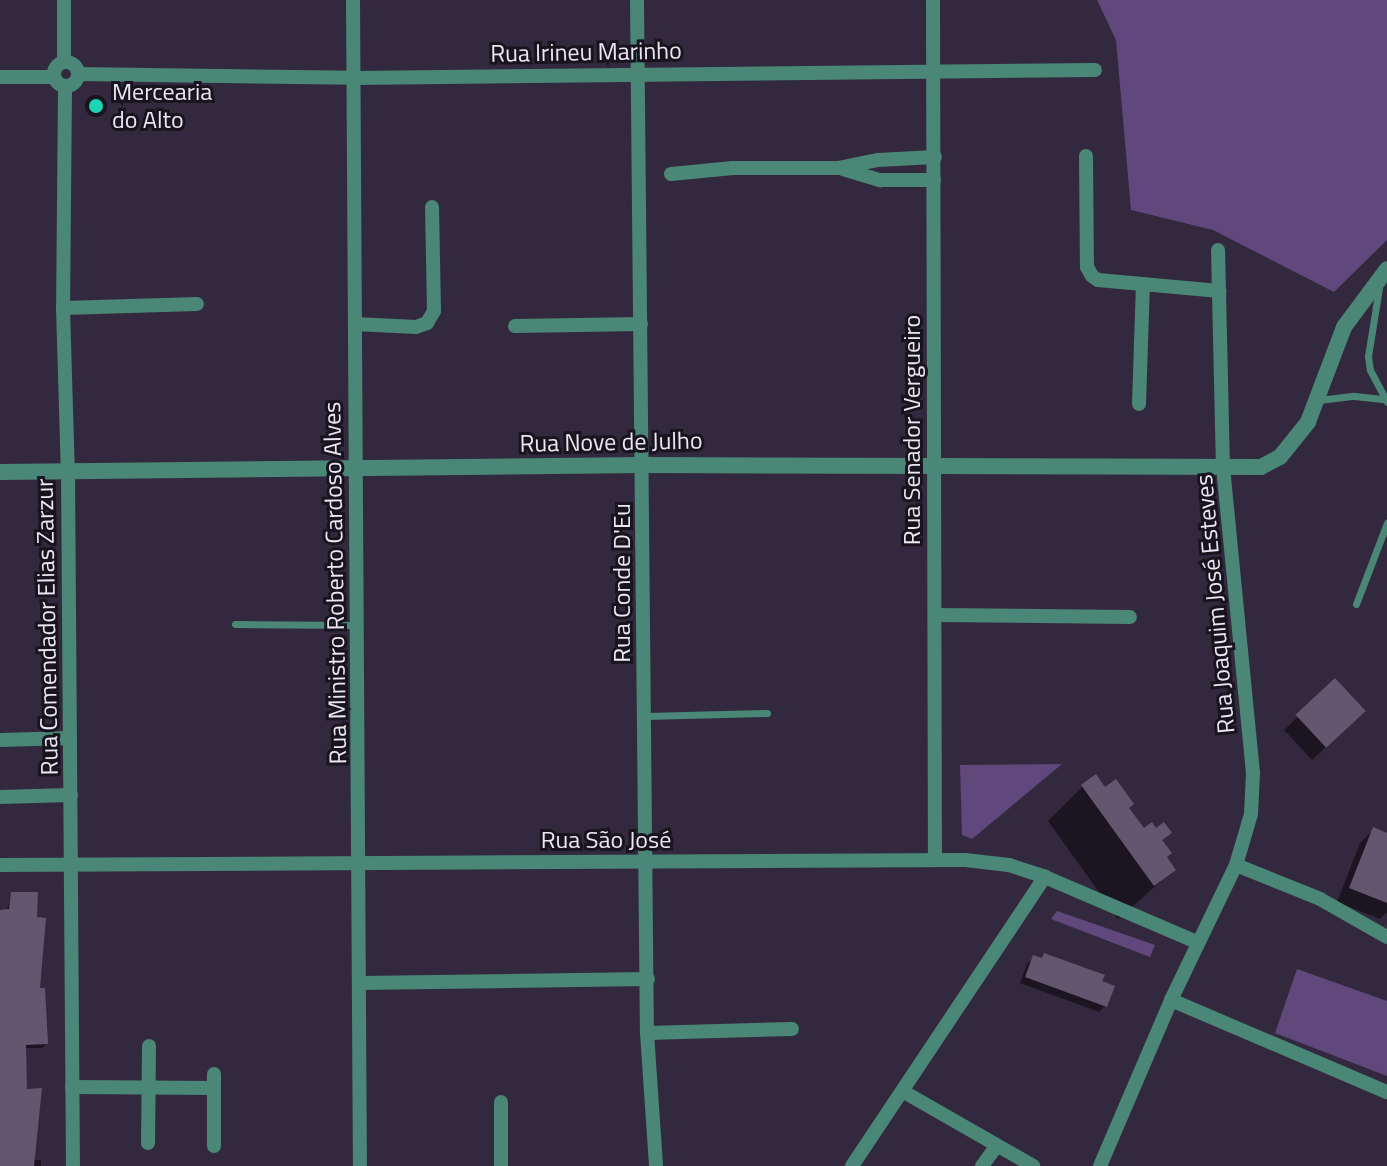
<!DOCTYPE html>
<meta charset="utf-8">
<style>
body{margin:0}
#map{position:relative;width:1387px;height:1166px;overflow:hidden;background:#33293e;font-family:"Titillium Web",sans-serif}
div>[style]{position:absolute}
[style*='--x']{left:calc(var(--x)*1px);top:calc(var(--y)*1px);width:calc(var(--w)*1px);rotate:calc(var(--a)*1deg)}
.green>*{inset:0;background:#60477c}
.shadow>*{inset:0;background:#0007}
.building>*{inset:0;background:#62576f;transform-origin:0 0}
.service>*{height:7px;margin:-3.5px;padding:0 3.5px;transform-origin:3.5px;border-radius:3.5px;background:#4a8777}
.minor>*{height:14px;margin:-7px;padding:0 7px;transform-origin:7px;border-radius:7px;background:#4a8777}
.minor>.ring{margin:-7px;padding:0;box-sizing:content-box;background:none;border:14px solid #4a8777;border-radius:50%}
.tertiary>*{height:16px;margin:-8px;padding:0 8px;transform-origin:8px;border-radius:8px;background:#4a8777}
.dots>*{width:22px;height:22px;translate:-50% -50%;box-sizing:border-box;border:4px solid #18141e;border-radius:50%}
span{translate:-50% -50%;white-space:nowrap;text-align:center;line-height:1.15;-webkit-text-stroke:6px #18141e;paint-order:stroke}
.street-label{font-size:24px;color:#ece6f4}
.poi-label{font-size:24px;color:#ece6f4}
.left{translate:0 -50%;text-align:left}
</style>
<div id="map">
<div class="green">
<div style="clip-path:polygon(1097px 0,1387px 0,1387px 240px,1334px 292px,1213px 230px,1131px 210px,1116px 40px)"></div>
<div style="clip-path:polygon(1062px 764px,972px 839px,962px 835px,960px 765px)"></div>
<div style="clip-path:polygon(1057px 911px,1155px 945px,1150px 957px,1051px 919px)"></div>
<div style="clip-path:polygon(1297px 969px,1387px 1001px,1387px 1076px,1275px 1033px)"></div>
</div>
<div class="shadow">
<div style="clip-path:polygon(1335px 681px,1350px 725px,1312px 760px,1284px 730px)"></div>
<div style="clip-path:polygon(1082px 787px,1105px 790px,1127px 808px,1144px 831px,1155px 830px,1165px 858px,1174px 870px,1118px 919px,1048px 821px)"></div>
<div style="clip-path:polygon(1374px 829px,1387px 835px,1387px 912px,1380px 919px,1337px 902px,1360px 843px)"></div>
<div style="clip-path:polygon(12px 894px,37px 990px,46px 1044px,42px 1048px,24px 1048px,33px 1160px,41px 1160px,41px 1166px,0 1166px,0 912px,6px 912px)"></div>
<div style="clip-path:polygon(1045px 955px,1100px 983px,1105px 1006px,1099px 1012px,1020px 983px,1027px 964px,1034px 957px,1040px 960px)"></div>
</div>
<div class="building">
<div style="left:1335px;top:678px;width:45px;height:54px;rotate:47deg"></div>
<div style="clip-path:polygon(1096px 774px,1105px 787px,1116px 779px,1134px 804px,1129px 808px,1144px 828px,1152px 822px,1156px 828px,1164px 822px,1172px 833px,1162px 840px,1172px 853px,1167px 857px,1176px 870px,1154px 886px,1081px 785px)"></div>
<div style="clip-path:polygon(1373px 827px,1387px 833px,1387px 903px,1349px 888px)"></div>
<div style="clip-path:polygon(11px 892px,38px 892px,37px 917px,46px 918px,40px 988px,45px 988px,48px 1044px,26px 1045px,27px 1089px,42px 1088px,34px 1166px,0 1166px,0 910px,9px 909px)"></div>
<div style="clip-path:polygon(1044px 953px,1105px 975px,1102px 981px,1115px 986px,1107px 1007px,1025px 977px,1033px 955px,1042px 958px)"></div>
</div>
<div class="service">
<div style="--x:1379;--y:288;--w:69;--a:99.2"></div>
<div style="--x:1368;--y:356;--w:14;--a:82"></div>
<div style="--x:1370;--y:370;--w:36;--a:62"></div>
<div style="--x:1319;--y:400;--w:35;--a:-7"></div>
<div style="--x:1354;--y:396;--w:31;--a:6"></div>
<div style="--x:1356;--y:604;--w:87;--a:-69.1"></div>
<div style="--x:235;--y:624;--w:121;--a:0.5"></div>
<div style="--x:645;--y:716;--w:122;--a:-1.4"></div>
</div>
<div class="minor">
<div style="--x:64;--y:0;--w:62;--a:90"></div>
<div style="--x:353;--y:0;--w:1166;--a:89.66"></div>
<div style="--x:637;--y:0;--w:1033;--a:89.45"></div>
<div style="--x:647;--y:1033;--w:133;--a:86.1"></div>
<div style="--x:933;--y:0;--w:860;--a:89.87"></div>
<div class="ring" style="left:54px;top:62px;width:10px;height:10px"></div>
<div style="--x:78;--y:74;--w:276;--a:0.8"></div>
<div style="--x:354;--y:78;--w:741;--a:-0.62"></div>
<div style="--x:0;--y:77;--w:53;--a:0"></div>
<div style="--x:65;--y:87;--w:221;--a:90.5"></div>
<div style="--x:63;--y:308;--w:164;--a:88.3"></div>
<div style="--x:68;--y:472;--w:694;--a:89.59"></div>
<div style="--x:1086;--y:156;--w:111;--a:89.5"></div>
<div style="--x:1087;--y:267;--w:10;--a:61"></div>
<div style="--x:1092;--y:276;--w:7;--a:34"></div>
<div style="--x:1098;--y:280;--w:122;--a:5.2"></div>
<div style="--x:843;--y:169;--w:39;--a:17"></div>
<div style="--x:880;--y:180;--w:54;--a:0"></div>
<div style="--x:671;--y:174;--w:62;--a:-5.5"></div>
<div style="--x:733;--y:168;--w:105;--a:0"></div>
<div style="--x:838;--y:168;--w:41;--a:-11.3"></div>
<div style="--x:878;--y:160;--w:57;--a:-3"></div>
<div style="--x:63;--y:308;--w:134;--a:-1.7"></div>
<div style="--x:355;--y:324;--w:61;--a:2.8"></div>
<div style="--x:416;--y:327;--w:12;--a:-20"></div>
<div style="--x:427;--y:323;--w:14;--a:-60"></div>
<div style="--x:434;--y:311;--w:104;--a:-91.1"></div>
<div style="--x:515;--y:326;--w:126;--a:-0.9"></div>
<div style="--x:1139;--y:404;--w:120;--a:-88.1"></div>
<div style="--x:936;--y:615;--w:194;--a:0.6"></div>
<div style="--x:0;--y:740;--w:70;--a:-1.6"></div>
<div style="--x:0;--y:797;--w:71;--a:-1.6"></div>
<div style="--x:0;--y:865;--w:965;--a:-0.3"></div>
<div style="--x:965;--y:860;--w:44;--a:6.5"></div>
<div style="--x:1009;--y:865;--w:38;--a:18"></div>
<div style="--x:1045;--y:877;--w:165;--a:23.2"></div>
<div style="--x:1236;--y:865;--w:91;--a:22"></div>
<div style="--x:1320;--y:899;--w:77;--a:29.6"></div>
<div style="--x:360;--y:983;--w:288;--a:-0.8"></div>
<div style="--x:1171;--y:1000;--w:235;--a:23.1"></div>
<div style="--x:647;--y:1033;--w:145;--a:-1.6"></div>
<div style="--x:72;--y:1087;--w:142;--a:0.4"></div>
<div style="--x:904;--y:1092;--w:149;--a:29.8"></div>
<div style="--x:501;--y:1102;--w:64;--a:90"></div>
<div style="--x:148;--y:1143;--w:97;--a:-89.4"></div>
<div style="--x:214;--y:1146;--w:72;--a:-90"></div>
<div style="--x:852;--y:1166;--w:348;--a:-56.3"></div>
<div style="--x:982;--y:1166;--w:24;--a:-54"></div>
<div style="--x:1100;--y:1166;--w:181;--a:-66.8"></div>
<div style="--x:1171;--y:1000;--w:150;--a:-64.3"></div>
<div style="--x:1236;--y:865;--w:53;--a:-73.6"></div>
<div style="--x:1251;--y:814;--w:41;--a:-87.2"></div>
<div style="--x:1253;--y:773;--w:305;--a:-95.6"></div>
<div style="--x:1223;--y:469;--w:219;--a:-91.3"></div>
</div>
<div class="tertiary">
<div style="--x:0;--y:472;--w:644;--a:-0.62"></div>
<div style="--x:644;--y:465;--w:617;--a:0.19"></div>
<div style="--x:1261;--y:467;--w:21;--a:-28"></div>
<div style="--x:1280;--y:457;--w:45;--a:-51.3"></div>
<div style="--x:1308;--y:422;--w:102;--a:-69.2"></div>
<div style="--x:1344;--y:327;--w:72;--a:-53.4"></div>
</div>
<div class="dots">
<div style="left:96px;top:106px;background:#1ad5b2"></div>
</div>
<div class="street-label">
<span style="left:586px;top:52px;rotate:-1deg">Rua Irineu Marinho</span>
<span style="left:912px;top:430px;rotate:-90deg">Rua Senador Vergueiro</span>
<span style="left:611px;top:442px;rotate:-1deg">Rua Nove de Julho</span>
<span style="left:335px;top:583px;rotate:-91deg">Rua Ministro Roberto Cardoso Alves</span>
<span style="left:622px;top:583px;rotate:-90deg">Rua Conde D'Eu</span>
<span style="left:1215px;top:604px;rotate:-95deg">Rua Joaquim José Esteves</span>
<span style="left:47px;top:627px;rotate:-91deg">Rua Comendador Elias Zarzur</span>
<span style="left:606px;top:840px">Rua São José</span>
</div>
<div class="poi-label">
<span class="left" style="left:112px;top:106px">Mercearia<br>do Alto</span>
</div>
</div>
